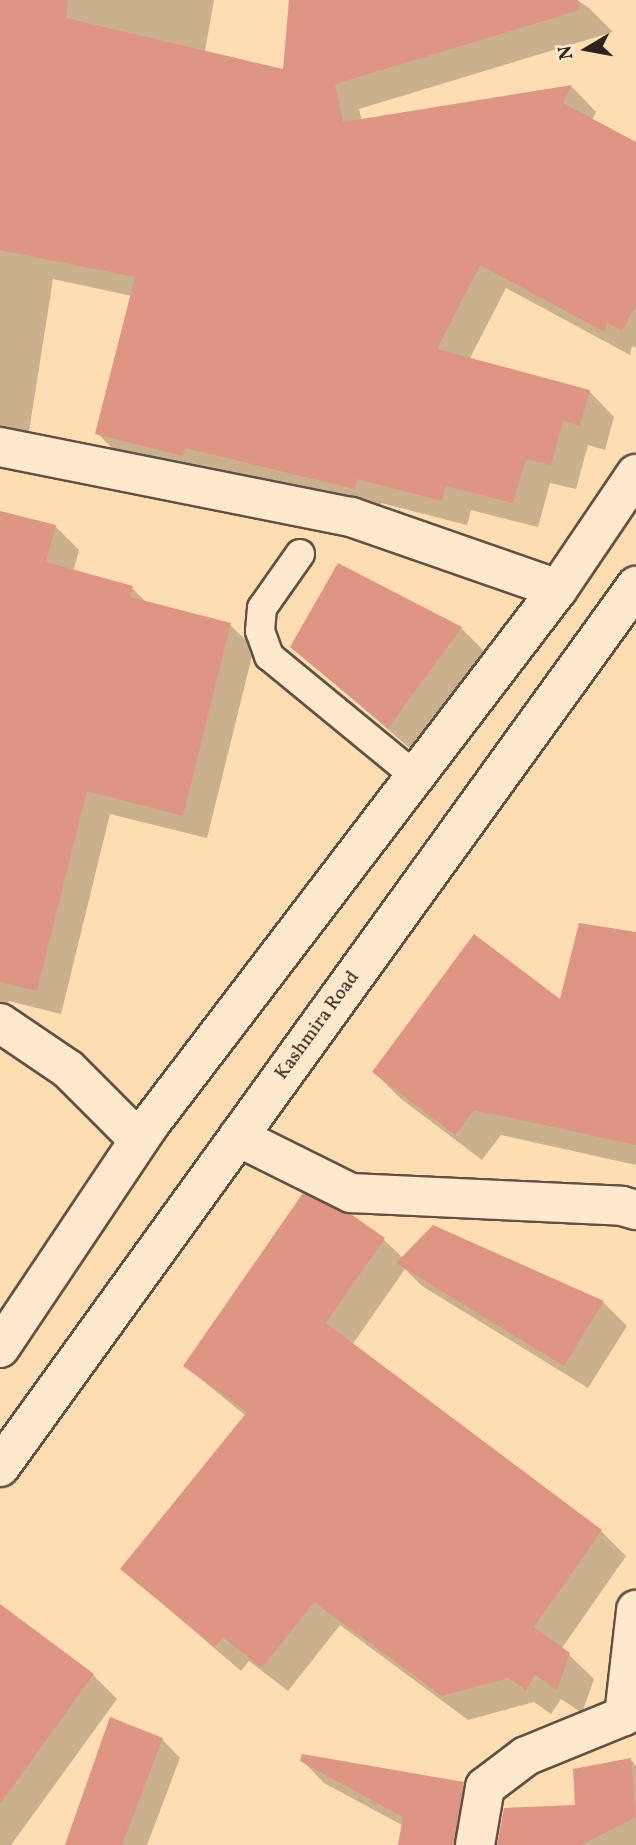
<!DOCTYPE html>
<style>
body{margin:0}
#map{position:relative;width:636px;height:1845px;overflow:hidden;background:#fdddb1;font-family:Vollkorn,serif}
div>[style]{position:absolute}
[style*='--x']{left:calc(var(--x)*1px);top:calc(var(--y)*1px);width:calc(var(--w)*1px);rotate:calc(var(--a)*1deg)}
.shadow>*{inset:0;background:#0003}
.building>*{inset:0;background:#df9583}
.roads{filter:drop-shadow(2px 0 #625142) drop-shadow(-2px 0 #625142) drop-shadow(0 2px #625142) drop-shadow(0 -2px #625142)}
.lane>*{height:28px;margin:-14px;padding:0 14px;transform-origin:14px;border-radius:14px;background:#fee9cc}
.street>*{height:38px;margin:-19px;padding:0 19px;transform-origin:19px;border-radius:19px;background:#fee9cc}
.secondary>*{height:38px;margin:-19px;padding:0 19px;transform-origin:19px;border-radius:19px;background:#fee9cc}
span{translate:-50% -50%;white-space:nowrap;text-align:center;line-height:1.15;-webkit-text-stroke:5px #fee9cc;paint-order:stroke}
.street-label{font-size:19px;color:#2e221d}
.north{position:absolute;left:552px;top:14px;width:70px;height:70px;-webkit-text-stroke:5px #fee9cc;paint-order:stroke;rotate:260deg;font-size:19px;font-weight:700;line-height:28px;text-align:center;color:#2e221d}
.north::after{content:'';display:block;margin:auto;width:24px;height:32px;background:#2e221d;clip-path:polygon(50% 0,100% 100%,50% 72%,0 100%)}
</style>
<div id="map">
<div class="shadow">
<div style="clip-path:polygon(0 0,214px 0,205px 51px,285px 71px,291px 0,577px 0,589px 8px,613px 32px,359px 109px,362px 121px,572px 87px,596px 112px,592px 120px,636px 144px,636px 348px,632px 346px,630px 355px,506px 288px,469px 360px,589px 391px,614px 417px,605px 450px,588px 445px,576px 489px,550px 483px,538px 527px,471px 510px,467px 525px,381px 503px,380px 513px,122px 458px,97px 433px,132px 296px,53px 279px,28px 438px,0 432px)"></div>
<div style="clip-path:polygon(0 512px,55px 526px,79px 550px,73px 572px,132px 588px,148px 604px,230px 625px,254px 648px,207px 838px,110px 814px,61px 1014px,9px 1001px,0 1024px)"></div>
<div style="clip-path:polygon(338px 566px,461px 628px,485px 652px,413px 751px,292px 647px)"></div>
<div style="clip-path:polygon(636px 935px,636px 1165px,501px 1135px,482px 1160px,400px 1098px,374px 1072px,561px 1002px)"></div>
<div style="clip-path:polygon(433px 1227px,603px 1302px,627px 1326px,588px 1388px,422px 1286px,405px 1269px,352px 1345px,601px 1531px,626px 1556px,562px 1648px,594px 1679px,582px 1713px,561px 1699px,551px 1714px,534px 1702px,468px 1720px,340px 1625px,288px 1691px,249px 1661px,241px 1671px,122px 1569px,246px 1416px,185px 1366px,383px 1239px,403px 1258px)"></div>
<div style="clip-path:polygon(0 1634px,93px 1675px,117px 1699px,11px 1845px,0 1845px)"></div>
<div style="clip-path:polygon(162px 1739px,180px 1758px,147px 1845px,67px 1845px)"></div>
<div style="clip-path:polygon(302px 1760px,463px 1784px,485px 1806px,479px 1845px,439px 1845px,324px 1783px)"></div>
<div style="clip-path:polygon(631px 1760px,636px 1766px,636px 1845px,499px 1845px,577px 1807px)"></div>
</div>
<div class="building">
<div style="clip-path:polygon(0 0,68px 0,66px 18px,283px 69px,289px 0,578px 0,580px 10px,335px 84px,343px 122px,572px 85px,563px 103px,636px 142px,636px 305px,622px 331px,607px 322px,605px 332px,480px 265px,437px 349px,590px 390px,580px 426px,563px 421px,551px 465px,526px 459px,513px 503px,446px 486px,442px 501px,357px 479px,355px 489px,185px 448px,183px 456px,95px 434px,135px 277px,0 250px)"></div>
<div style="clip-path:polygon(0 511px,56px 525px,46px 562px,133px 586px,130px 597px,231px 623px,183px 816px,87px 791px,37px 991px,0 982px)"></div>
<div style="clip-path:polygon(338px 563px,462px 627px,388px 728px,290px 647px)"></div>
<div style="clip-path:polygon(579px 923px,636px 932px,636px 1145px,474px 1110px,455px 1135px,372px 1072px,474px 934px,560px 999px)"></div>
<div style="clip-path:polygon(303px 1193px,352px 1215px,385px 1238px,326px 1323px,602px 1530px,534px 1627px,570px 1653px,557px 1690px,535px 1675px,526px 1690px,508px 1678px,442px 1696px,314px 1602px,262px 1668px,223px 1637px,215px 1647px,120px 1569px,247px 1412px,183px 1366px)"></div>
<div style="clip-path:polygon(433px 1225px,604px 1301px,564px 1366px,396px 1263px)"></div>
<div style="clip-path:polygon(0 1604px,94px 1674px,0 1804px)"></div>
<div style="clip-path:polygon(110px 1717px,163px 1738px,122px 1845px,65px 1845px)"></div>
<div style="clip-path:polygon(302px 1754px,464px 1782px,454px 1845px,398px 1845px,403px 1817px,300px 1761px)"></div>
<div style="clip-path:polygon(631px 1758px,636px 1817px,581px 1845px,497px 1845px,504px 1808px,575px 1805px,573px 1769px)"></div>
</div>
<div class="roads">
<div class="lane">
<div style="--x:300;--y:554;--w:66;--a:125.1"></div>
<div style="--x:262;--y:608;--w:23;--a:95"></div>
<div style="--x:260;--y:631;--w:27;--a:70"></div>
<div style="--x:269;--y:656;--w:189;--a:39.4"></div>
</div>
<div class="street">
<div style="--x:0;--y:447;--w:358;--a:11.3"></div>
<div style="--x:351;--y:517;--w:219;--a:19.2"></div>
<div style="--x:0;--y:1023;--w:82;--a:34.1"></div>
<div style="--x:68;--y:1069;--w:100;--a:45"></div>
<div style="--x:238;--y:1137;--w:126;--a:26.4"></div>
<div style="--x:351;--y:1193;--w:271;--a:2.7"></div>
<div style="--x:622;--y:1206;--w:15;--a:16"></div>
<div style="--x:475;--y:1845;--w:59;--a:-80.2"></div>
<div style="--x:485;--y:1787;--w:51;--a:-37.1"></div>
<div style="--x:526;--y:1756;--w:106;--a:-22.2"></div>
<div style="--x:624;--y:1716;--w:107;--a:-83.5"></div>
</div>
<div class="secondary">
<div style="--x:0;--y:1348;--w:270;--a:-56.2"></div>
<div style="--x:150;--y:1124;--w:673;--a:-52.67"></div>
<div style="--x:558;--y:589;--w:139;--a:-55.9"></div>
<div style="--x:0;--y:1467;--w:1087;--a:-54.17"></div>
</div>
</div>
<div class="street-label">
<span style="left:318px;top:1026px;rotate:-54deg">Kashmira Road</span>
</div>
<div class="north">N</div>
</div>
